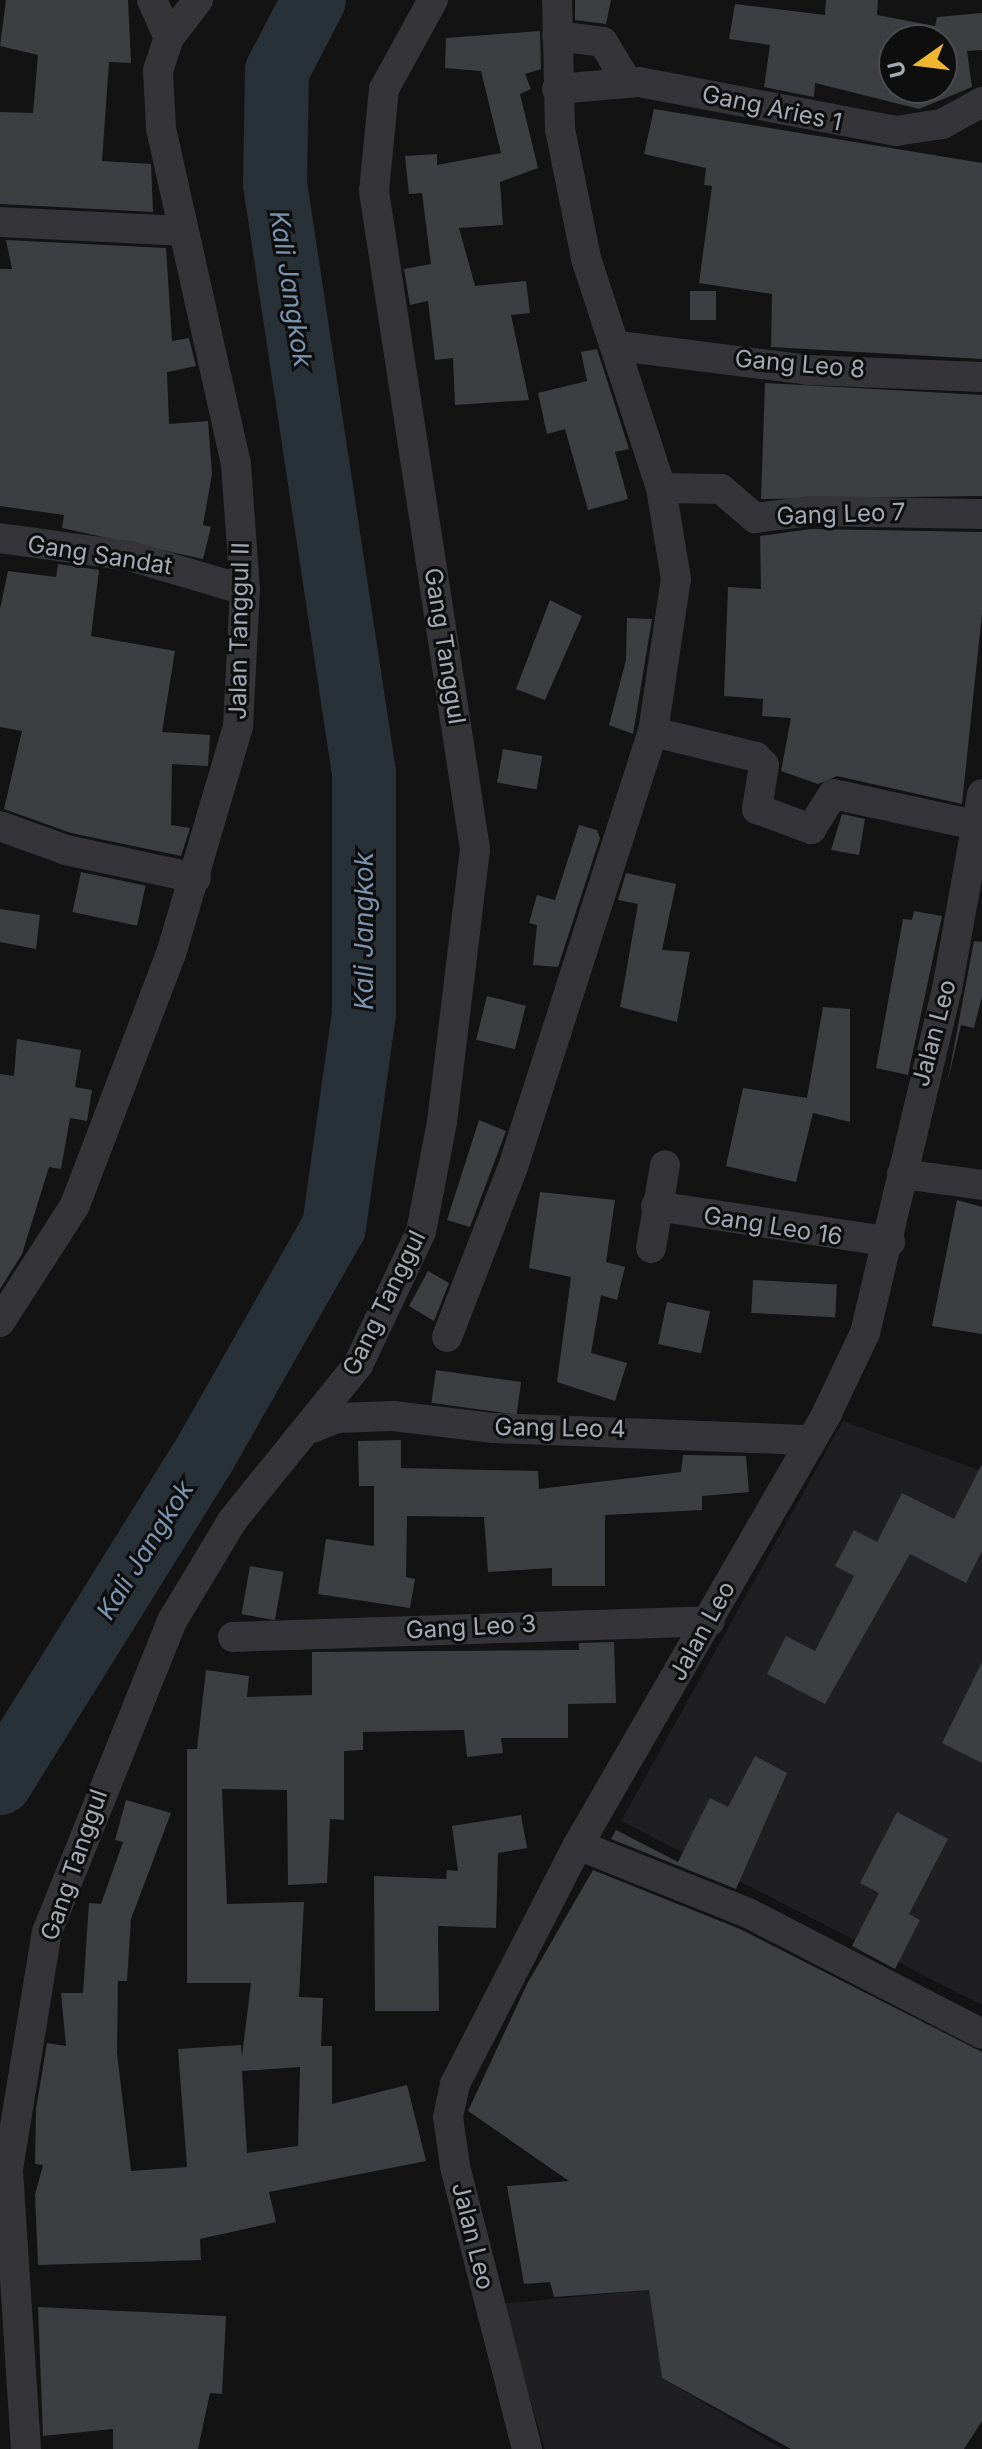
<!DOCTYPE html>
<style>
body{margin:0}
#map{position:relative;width:982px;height:2449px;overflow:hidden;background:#131314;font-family:Inter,sans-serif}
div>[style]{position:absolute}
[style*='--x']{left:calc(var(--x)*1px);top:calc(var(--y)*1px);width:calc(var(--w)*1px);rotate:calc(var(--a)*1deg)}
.built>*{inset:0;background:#1f1f21}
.river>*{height:64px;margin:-32px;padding:0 32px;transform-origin:32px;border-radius:32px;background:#293138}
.building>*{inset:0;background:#3d3e41;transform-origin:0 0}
.minor>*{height:30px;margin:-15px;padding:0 15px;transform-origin:15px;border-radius:15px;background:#343439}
span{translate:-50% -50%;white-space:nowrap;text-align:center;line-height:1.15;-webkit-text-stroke:6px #0e0e0f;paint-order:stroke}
.street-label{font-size:24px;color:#a4a9b5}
.water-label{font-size:26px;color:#7b95b0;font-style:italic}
.north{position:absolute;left:878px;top:24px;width:80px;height:80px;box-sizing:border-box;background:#0e0e0f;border:2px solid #4a4c51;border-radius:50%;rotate:256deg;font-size:22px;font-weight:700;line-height:32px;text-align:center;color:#a4a9b5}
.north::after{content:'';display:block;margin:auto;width:28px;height:36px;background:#efb630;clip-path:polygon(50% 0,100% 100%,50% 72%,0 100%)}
</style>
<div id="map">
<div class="built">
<div style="clip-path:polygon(843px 1421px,982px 1471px,982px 2005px,621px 1821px)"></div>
<div style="clip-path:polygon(649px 2290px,662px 2378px,782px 2449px,545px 2449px,501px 2304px)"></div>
</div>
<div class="river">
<div style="--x:0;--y:1783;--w:382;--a:-58.1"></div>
<div style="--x:202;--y:1459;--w:267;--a:-60.4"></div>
<div style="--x:334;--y:1227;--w:216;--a:-82"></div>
<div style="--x:364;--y:1013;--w:240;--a:-90"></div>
<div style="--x:364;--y:773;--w:596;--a:-98.59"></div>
<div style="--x:275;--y:184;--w:113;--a:-89"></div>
<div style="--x:277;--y:71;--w:80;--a:-62.5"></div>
</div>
<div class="building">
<div style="clip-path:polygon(6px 0,128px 0,131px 63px,109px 62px,102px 161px,151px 164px,153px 212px,0 204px,0 112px,33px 113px,38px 55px,0 46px)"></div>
<div style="clip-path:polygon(575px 0,611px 0,606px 24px,575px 20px)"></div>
<div style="clip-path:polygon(evenodd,826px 0,878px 0,877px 15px,935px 26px,937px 17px,982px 13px,982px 50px,967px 51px,972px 87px,919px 109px,815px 83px,814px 97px,764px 87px,770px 45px,729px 39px,735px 4px,825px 15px,826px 0,894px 40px,942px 40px,942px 88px,894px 88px,894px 40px)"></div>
<div style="clip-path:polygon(540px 31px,541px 69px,525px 74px,531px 89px,520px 94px,538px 168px,500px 182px,503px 225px,459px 228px,475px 286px,526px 281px,530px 313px,511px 315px,529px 400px,455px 405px,453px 358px,435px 360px,428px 301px,410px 305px,404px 269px,431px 264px,422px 193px,409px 194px,405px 156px,437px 154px,437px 165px,501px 153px,481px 71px,445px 68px,446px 38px)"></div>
<div style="clip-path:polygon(654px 109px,982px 163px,982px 359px,771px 347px,772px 294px,699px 283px,712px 186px,704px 185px,706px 168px,644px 154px)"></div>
<div style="clip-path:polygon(6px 240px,166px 248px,172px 341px,189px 338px,196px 366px,167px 372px,169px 424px,208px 421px,212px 474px,203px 525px,211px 527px,203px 559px,62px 528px,64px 515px,0 506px,0 269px,12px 269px)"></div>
<div style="left:690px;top:291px;width:26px;height:29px"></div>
<div style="clip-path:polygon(597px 349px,629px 449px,615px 452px,628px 499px,588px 510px,565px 429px,547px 434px,538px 393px,587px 381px,581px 352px)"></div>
<div style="clip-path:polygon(765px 383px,982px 395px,982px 496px,761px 499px)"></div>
<div style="clip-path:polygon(811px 529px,982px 532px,982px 613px,962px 804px,837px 776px,818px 784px,781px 771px,791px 718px,762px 716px,763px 699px,724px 696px,728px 587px,761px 589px,760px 536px)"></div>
<div style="clip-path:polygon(58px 564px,99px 570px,91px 636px,175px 651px,162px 732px,210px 735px,208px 766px,172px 764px,171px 825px,190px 828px,181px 856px,71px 833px,4px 809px,22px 731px,0 727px,0 609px,8px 571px,56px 577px)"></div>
<div style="clip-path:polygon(550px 600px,582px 616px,545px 700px,516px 689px)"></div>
<div style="clip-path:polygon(627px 618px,652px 619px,633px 734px,609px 725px,626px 660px)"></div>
<div style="left:503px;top:749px;width:40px;height:34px;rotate:10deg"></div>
<div style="clip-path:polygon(842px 814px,865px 819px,859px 855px,831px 850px)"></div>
<div style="clip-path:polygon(579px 825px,597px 830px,600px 838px,558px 967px,533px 965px,537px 925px,529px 923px,537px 895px,555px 900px)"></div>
<div style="left:81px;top:872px;width:66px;height:41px;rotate:12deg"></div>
<div style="clip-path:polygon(626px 873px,676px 884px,662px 950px,690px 952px,677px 1022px,620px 1007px,638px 904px,618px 900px)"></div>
<div style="clip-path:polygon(0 909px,40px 915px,36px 949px,0 942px)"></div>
<div style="clip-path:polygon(914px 911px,942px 916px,908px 1075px,876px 1068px,903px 919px,912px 920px)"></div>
<div style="clip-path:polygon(974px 941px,982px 942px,982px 996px,974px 1028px,961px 1025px,947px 1084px)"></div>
<div style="left:487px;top:996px;width:40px;height:45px;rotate:14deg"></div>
<div style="clip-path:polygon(823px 1007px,850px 1009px,850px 1122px,813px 1113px,796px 1182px,726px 1166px,743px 1088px,807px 1098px)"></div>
<div style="clip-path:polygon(17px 1039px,81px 1050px,75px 1087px,92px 1090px,87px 1121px,70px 1118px,61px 1169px,49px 1167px,22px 1254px,0 1289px,0 1074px,14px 1076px)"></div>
<div style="clip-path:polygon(479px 1120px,506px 1131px,470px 1227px,447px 1220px)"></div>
<div style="clip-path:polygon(540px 1192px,615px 1200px,606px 1262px,625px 1267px,617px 1300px,601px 1295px,591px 1353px,627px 1363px,615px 1401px,557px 1382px,571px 1277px,529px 1268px)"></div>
<div style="clip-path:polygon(957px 1200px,982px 1207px,982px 1334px,932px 1326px)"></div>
<div style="clip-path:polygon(428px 1271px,449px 1283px,434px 1321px,409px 1306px)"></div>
<div style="left:753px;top:1280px;width:84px;height:33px;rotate:3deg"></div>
<div style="left:667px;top:1302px;width:44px;height:43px;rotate:12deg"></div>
<div style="left:436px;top:1370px;width:86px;height:33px;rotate:8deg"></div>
<div style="clip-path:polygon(401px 1440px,401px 1468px,538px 1471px,539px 1489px,681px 1472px,683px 1455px,746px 1456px,749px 1492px,702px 1496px,702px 1510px,605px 1515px,605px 1586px,552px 1586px,552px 1568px,488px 1572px,484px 1517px,407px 1516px,406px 1577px,415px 1579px,410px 1608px,318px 1594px,326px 1539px,374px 1546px,374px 1486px,359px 1486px,358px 1441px)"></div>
<div style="clip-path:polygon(982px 1464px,982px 1551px,966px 1583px,910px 1554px,825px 1704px,767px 1674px,786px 1636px,815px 1651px,854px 1576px,835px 1566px,854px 1530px,877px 1542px,902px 1493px,954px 1519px)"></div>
<div style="left:250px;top:1566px;width:34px;height:49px;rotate:10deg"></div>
<div style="clip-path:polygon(evenodd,614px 1642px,616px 1703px,568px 1704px,568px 1738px,501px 1738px,503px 1753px,467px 1757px,464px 1730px,363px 1732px,363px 1750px,344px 1751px,344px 1820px,330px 1819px,327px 1883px,288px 1885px,287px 1790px,222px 1789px,227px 1904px,304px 1902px,299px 1997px,323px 1998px,321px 2046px,332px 2046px,332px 2104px,407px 2085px,426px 2161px,269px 2192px,276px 2222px,200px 2239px,201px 2260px,38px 2265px,35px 2195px,43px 2165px,35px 2164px,36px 2109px,47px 2043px,66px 2046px,61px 1993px,83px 1993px,89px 1903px,101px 1904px,123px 1842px,115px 1840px,126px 1800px,171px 1813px,131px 1919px,127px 1981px,118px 1981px,117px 2053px,131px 2171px,187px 2167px,178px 2049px,241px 2045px,242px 2056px,251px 1983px,187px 1983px,187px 1749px,197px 1749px,206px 1670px,249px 1676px,247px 1697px,312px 1695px,312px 1652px,579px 1650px,579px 1643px,614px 1642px,300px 2067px,298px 2146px,247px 2153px,242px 2071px,300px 2067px)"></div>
<div style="clip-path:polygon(982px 1662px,982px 1763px,942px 1743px)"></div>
<div style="clip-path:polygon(755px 1756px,787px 1773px,736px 1889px,611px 1839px,616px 1830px,678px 1862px,710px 1798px,728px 1807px)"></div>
<div style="clip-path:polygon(897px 1812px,948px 1839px,909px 1914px,920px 1920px,895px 1969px,852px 1946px,879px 1893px,860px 1883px)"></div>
<div style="clip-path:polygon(521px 1815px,527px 1848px,498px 1853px,496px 1928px,438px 1926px,439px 2011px,375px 2011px,374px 1876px,446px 1879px,447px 1870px,458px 1871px,452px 1826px)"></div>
<div style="clip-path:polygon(593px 1870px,740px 1929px,982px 2052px,982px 2421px,964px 2449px,791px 2449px,662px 2378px,649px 2290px,554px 2297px,550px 2282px,524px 2284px,507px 2186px,569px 2181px,468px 2111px,527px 1984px)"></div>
<div style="clip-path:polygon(38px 2307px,226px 2316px,222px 2394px,210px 2393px,198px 2449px,113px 2449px,113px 2429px,43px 2436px)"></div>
</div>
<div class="minor">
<div style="--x:557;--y:36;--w:46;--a:7.4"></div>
<div style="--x:603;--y:42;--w:47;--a:59"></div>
<div style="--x:169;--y:38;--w:48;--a:-52.7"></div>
<div style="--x:557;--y:89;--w:82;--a:-4.9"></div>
<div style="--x:639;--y:82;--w:262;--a:10.8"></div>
<div style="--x:896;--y:131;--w:47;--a:-8.7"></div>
<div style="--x:942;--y:124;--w:46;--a:-28.8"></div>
<div style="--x:0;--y:222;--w:182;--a:2.8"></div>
<div style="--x:619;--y:346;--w:191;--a:7.2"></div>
<div style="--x:808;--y:370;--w:174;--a:2.3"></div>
<div style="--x:662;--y:488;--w:59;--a:1"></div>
<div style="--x:721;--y:489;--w:45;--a:40.5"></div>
<div style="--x:755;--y:518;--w:55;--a:-7.3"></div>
<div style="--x:810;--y:511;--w:172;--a:1"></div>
<div style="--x:0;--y:538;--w:131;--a:7.9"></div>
<div style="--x:130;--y:556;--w:120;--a:16.5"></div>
<div style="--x:653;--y:732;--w:106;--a:13.6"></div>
<div style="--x:756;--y:757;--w:11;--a:45"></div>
<div style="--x:764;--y:765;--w:45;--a:99"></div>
<div style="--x:757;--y:809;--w:58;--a:20.3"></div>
<div style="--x:811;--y:829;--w:41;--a:-57.8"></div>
<div style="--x:833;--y:794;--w:145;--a:12.3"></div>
<div style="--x:0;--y:826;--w:70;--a:20"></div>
<div style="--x:66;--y:850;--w:133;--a:12.2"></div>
<div style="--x:902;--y:1174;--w:81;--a:7.8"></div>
<div style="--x:656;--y:1206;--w:237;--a:8.7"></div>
<div style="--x:651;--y:1248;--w:84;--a:-80.4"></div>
<div style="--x:0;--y:1322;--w:139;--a:-57.3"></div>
<div style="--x:75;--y:1205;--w:269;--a:-69.1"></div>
<div style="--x:171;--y:954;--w:237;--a:-73.6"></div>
<div style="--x:238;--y:727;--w:137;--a:-87.1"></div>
<div style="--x:245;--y:590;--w:126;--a:-94.1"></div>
<div style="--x:236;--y:464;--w:344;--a:-102.6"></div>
<div style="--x:161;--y:128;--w:57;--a:-93"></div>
<div style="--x:158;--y:71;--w:35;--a:-72"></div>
<div style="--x:169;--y:38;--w:42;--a:-114.1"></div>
<div style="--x:447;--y:1337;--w:182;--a:-68.8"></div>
<div style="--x:513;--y:1167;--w:457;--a:-72.2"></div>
<div style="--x:653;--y:732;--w:155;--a:-81.5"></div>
<div style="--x:676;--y:579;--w:92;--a:-99.4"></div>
<div style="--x:661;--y:488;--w:242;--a:-108.1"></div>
<div style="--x:586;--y:258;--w:132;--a:-101.4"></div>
<div style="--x:560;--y:129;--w:129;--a:-91.3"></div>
<div style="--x:312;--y:1428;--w:27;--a:-22"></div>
<div style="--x:337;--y:1418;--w:56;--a:-2"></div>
<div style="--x:393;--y:1416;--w:102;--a:6.8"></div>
<div style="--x:494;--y:1428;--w:318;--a:2.2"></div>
<div style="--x:233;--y:1637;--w:477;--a:-1.9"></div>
<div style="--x:578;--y:1845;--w:183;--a:21.8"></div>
<div style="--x:748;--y:1913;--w:263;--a:27.3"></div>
<div style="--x:26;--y:2449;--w:281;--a:-93.7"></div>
<div style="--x:8;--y:2169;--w:240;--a:-80.7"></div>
<div style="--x:47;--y:1932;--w:335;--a:-68.1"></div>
<div style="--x:172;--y:1621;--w:117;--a:-59"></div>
<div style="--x:232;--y:1521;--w:201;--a:-51.1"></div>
<div style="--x:358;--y:1365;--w:147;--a:-64.7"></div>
<div style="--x:421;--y:1232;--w:112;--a:-79.2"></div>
<div style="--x:442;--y:1122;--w:275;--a:-83.1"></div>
<div style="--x:475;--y:849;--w:666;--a:-98.73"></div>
<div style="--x:374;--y:191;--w:102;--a:-84.4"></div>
<div style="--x:384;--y:89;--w:102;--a:-61.2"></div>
<div style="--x:527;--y:2449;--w:292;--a:-104.3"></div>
<div style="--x:455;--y:2166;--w:49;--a:-98.1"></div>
<div style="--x:448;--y:2117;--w:34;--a:-78"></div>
<div style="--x:455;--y:2084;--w:269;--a:-62.8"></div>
<div style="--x:578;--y:1845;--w:499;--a:-60"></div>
<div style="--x:827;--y:1413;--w:89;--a:-64.6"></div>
<div style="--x:865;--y:1333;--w:354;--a:-76.6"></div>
<div style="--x:947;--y:989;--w:198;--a:-79.8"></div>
</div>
<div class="street-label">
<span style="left:772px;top:108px;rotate:12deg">Gang Aries 1</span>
<span style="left:800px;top:364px;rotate:5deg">Gang Leo 8</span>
<span style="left:841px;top:514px;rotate:-2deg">Gang Leo 7</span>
<span style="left:100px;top:555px;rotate:9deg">Gang Sandat</span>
<span style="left:239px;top:631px;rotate:-89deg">Jalan Tanggul II</span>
<span style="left:445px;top:646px;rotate:81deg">Gang Tanggul</span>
<span style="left:934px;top:1033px;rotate:-75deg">Jalan Leo</span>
<span style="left:773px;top:1226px;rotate:9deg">Gang Leo 16</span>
<span style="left:384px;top:1303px;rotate:-64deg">Gang Tanggul</span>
<span style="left:560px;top:1428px;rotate:1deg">Gang Leo 4</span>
<span style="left:471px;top:1627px;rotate:-3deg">Gang Leo 3</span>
<span style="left:702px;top:1631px;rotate:-61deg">Jalan Leo</span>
<span style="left:74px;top:1865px;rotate:-71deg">Gang Tanggul</span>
<span style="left:473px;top:2236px;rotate:76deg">Jalan Leo</span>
</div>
<div class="water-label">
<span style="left:291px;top:289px;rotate:81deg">Kali Jangkok</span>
<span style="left:364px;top:931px;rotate:-90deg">Kali Jangkok</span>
<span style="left:145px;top:1550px;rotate:-58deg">Kali Jangkok</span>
</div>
<div class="north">U</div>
</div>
